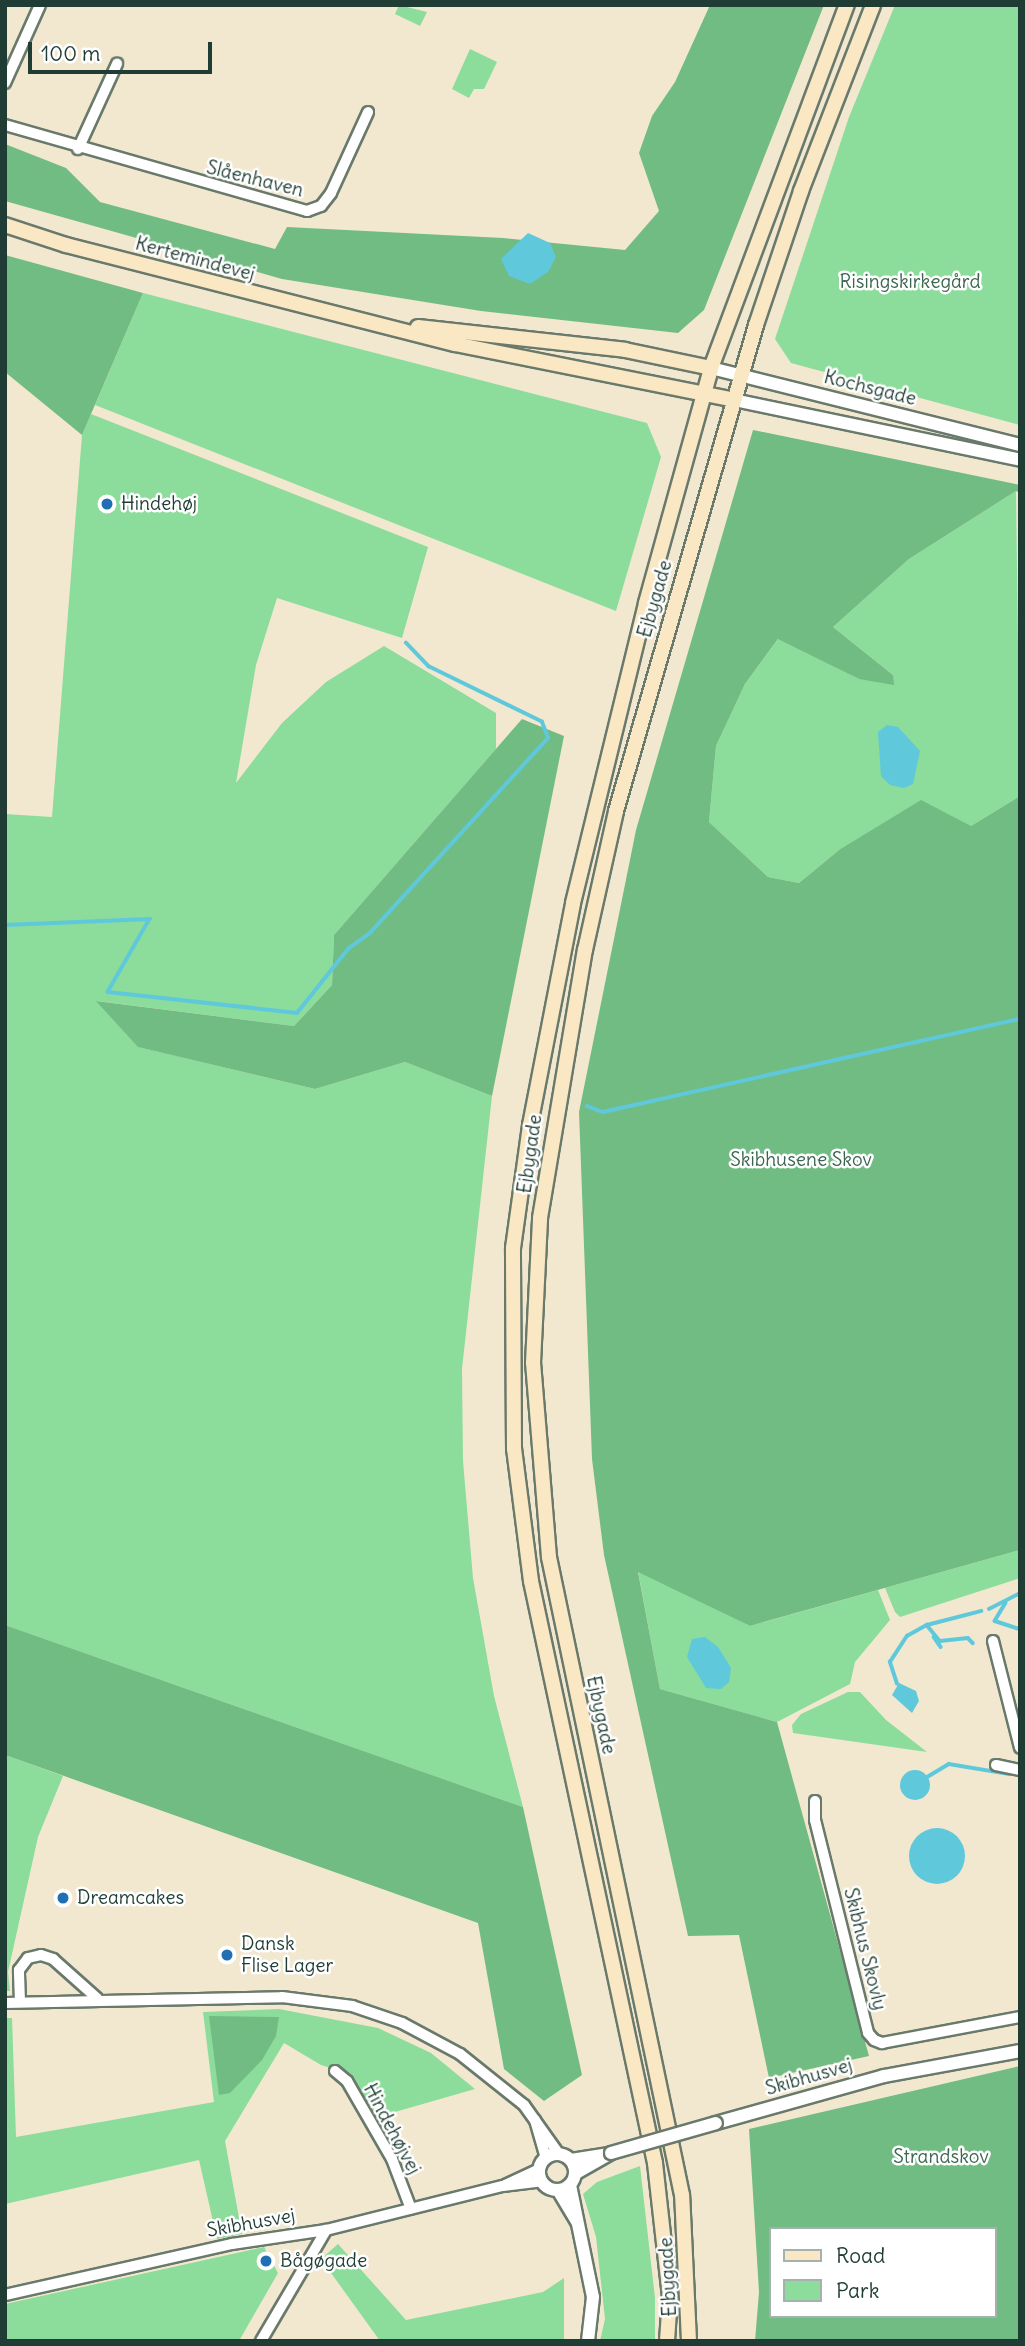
<!DOCTYPE html>
<meta charset="utf-8">
<style>
body{margin:0}
#map{position:relative;width:1025px;height:2346px;overflow:hidden;background:#f2e8d0;font-family:Delius,sans-serif}
div>[style]{position:absolute}
[style*='--x']{left:calc(var(--x)*1px);top:calc(var(--y)*1px);width:calc(var(--w)*1px);rotate:calc(var(--a)*1deg)}
.green>*{inset:0;background:#8cdc9b}
.forest>*{inset:0;background:#71bc83}
.water>*{inset:0;background:#5fc8db}
.round{border-radius:50%}
.stream>*{height:3.5px;margin:-1.75px;padding:0 1.75px;transform-origin:1.75px;border-radius:1.75px;background:#5fc8db}
.roads{filter:drop-shadow(2px 0 #69796b) drop-shadow(-2px 0 #69796b) drop-shadow(0 2px #69796b) drop-shadow(0 -2px #69796b)}
.minor>*{height:10px;margin:-5px;padding:0 5px;transform-origin:5px;border-radius:5px;background:#fff}
.tertiary>*{height:12px;margin:-6px;padding:0 6px;transform-origin:6px;border-radius:6px;background:#fff}
.tertiary>.ring{margin:-6px;padding:0;box-sizing:content-box;background:none;border:12px solid #fff;border-radius:50%}
.secondary>*{height:14px;margin:-7px;padding:0 7px;transform-origin:7px;border-radius:7px;background:#fae7c3}
.bridges{filter:drop-shadow(2px 0 #69796b) drop-shadow(-2px 0 #69796b) drop-shadow(0 2px #69796b) drop-shadow(0 -2px #69796b)}
.tertiary-bridge>*{height:12px;margin:-6px;padding:0 6px;transform-origin:6px;border-radius:6px;background:#fff}
.dots>*{width:19px;height:19px;translate:-50% -50%;box-sizing:border-box;border:4px solid #fff;border-radius:50%}
span{translate:-50% -50%;white-space:nowrap;text-align:center;line-height:1.15;-webkit-text-stroke:5px #fff;paint-order:stroke}
.street-label{font-size:19px;color:#1f3d34}
.park-label{font-size:19px;color:#3a654e}
.poi-label{font-size:19px;color:#1f3d34}
.left{translate:0 -50%;text-align:left}
.frame{position:absolute;inset:0;border:7px solid #1f3d34;pointer-events:none}
.legend{position:absolute;left:769px;top:2227px;width:228px;height:91px;box-sizing:border-box;background:#fff;border:2px solid #a5b1ae;margin:0;padding:9px 12px;list-style:none;font-size:21px;color:#1f3d34}
.legend li{display:flex;align-items:center;gap:14px;height:35px}
.legend b{width:35px;border:2px solid #a5b1ae}
.scale{position:absolute;left:28px;top:42px;width:184px;height:32px;box-sizing:border-box;border:4px solid #1f3d34;border-top:0;padding-left:9px;font-size:21px;line-height:24px;white-space:nowrap;color:#1f3d34;-webkit-text-stroke:5px #fff;paint-order:stroke}
</style>
<div id="map">
<div class="green">
<div style="clip-path:polygon(399px 5px,427px 12px,420px 26px,395px 14px)"></div>
<div style="clip-path:polygon(895px 5px,1020px 5px,1020px 425px,791px 363px,775px 339px,849px 117px)"></div>
<div style="clip-path:polygon(470px 49px,497px 62px,484px 89px,474px 89px,469px 98px,452px 89px)"></div>
<div style="clip-path:polygon(143px 293px,647px 423px,661px 457px,616px 611px,95px 405px)"></div>
<div style="clip-path:polygon(91px 414px,428px 547px,402px 638px,277px 598px,256px 665px,236px 783px,282px 723px,326px 682px,384px 646px,496px 713px,496px 749px,334px 935px,332px 985px,294px 1026px,97px 1001px,139px 1047px,315px 1089px,405px 1062px,492px 1096px,462px 1369px,463px 1461px,473px 1578px,494px 1696px,523px 1807px,5px 1625px,5px 814px,52px 817px,82px 435px)"></div>
<div style="clip-path:polygon(1016px 491px,1020px 796px,971px 826px,839px 850px,799px 883px,768px 877px,709px 822px,716px 746px,745px 684px,779px 638px,859px 679px,893px 675px,833px 627px,909px 559px)"></div>
<div style="clip-path:polygon(1020px 1550px,1020px 1578px,900px 1617px,895px 1612px,885px 1588px)"></div>
<div style="clip-path:polygon(638px 1571px,750px 1626px,878px 1590px,890px 1620px,855px 1662px,850px 1684px,777px 1722px,660px 1689px)"></div>
<div style="clip-path:polygon(848px 1692px,860px 1692px,886px 1720px,927px 1752px,793px 1733px,792px 1725px,801px 1714px)"></div>
<div style="clip-path:polygon(5px 1755px,63px 1776px,38px 1837px,8px 1972px,10px 1991px,5px 1991px)"></div>
<div style="clip-path:polygon(279px 2009px,378px 2028px,431px 2053px,475px 2089px,374px 2118px,347px 2073px,321px 2065px,284px 2043px,225px 2141px,242px 2234px,217px 2239px,199px 2160px,5px 2204px,5px 2018px,12px 2018px,16px 2137px,214px 2102px,203px 2012px)"></div>
<div style="clip-path:polygon(640px 2166px,655px 2298px,655px 2341px,600px 2341px,605px 2319px,596px 2237px,583px 2194px,597px 2182px)"></div>
<div style="clip-path:polygon(338px 2244px,406px 2320px,543px 2292px,564px 2278px,564px 2341px,380px 2341px,321px 2259px)"></div>
<div style="clip-path:polygon(264px 2247px,278px 2273px,239px 2341px,5px 2341px,5px 2304px)"></div>
</div>
<div class="forest">
<div style="clip-path:polygon(710px 5px,824px 5px,704px 310px,678px 333px,481px 311px,282px 279px,5px 201px,5px 144px,66px 168px,100px 202px,275px 249px,287px 227px,503px 238px,625px 250px,659px 211px,639px 153px,652px 116px,675px 82px)"></div>
<div style="clip-path:polygon(5px 255px,143px 293px,82px 435px,5px 372px)"></div>
<div style="clip-path:polygon(753px 430px,1020px 485px,1020px 493px,1016px 491px,909px 559px,833px 627px,893px 675px,894px 685px,859px 679px,778px 639px,745px 684px,716px 746px,709px 822px,768px 877px,799px 883px,839px 850px,921px 800px,971px 826px,1020px 796px,1020px 1550px,750px 1626px,638px 1572px,660px 1689px,777px 1722px,869px 2056px,769px 2078px,739px 1935px,688px 1936px,604px 1555px,592px 1459px,579px 1112px,636px 830px)"></div>
<div style="clip-path:polygon(522px 719px,564px 736px,492px 1096px,405px 1062px,315px 1089px,138px 1047px,96px 1001px,294px 1026px,332px 985px,334px 935px)"></div>
<div style="clip-path:polygon(5px 1625px,523px 1807px,582px 2075px,544px 2101px,504px 2069px,478px 1923px,5px 1755px)"></div>
<div style="clip-path:polygon(209px 2016px,279px 2017px,276px 2036px,262px 2060px,230px 2093px,219px 2095px)"></div>
<div style="clip-path:polygon(evenodd,1020px 2066px,1020px 2341px,755px 2341px,759px 2292px,749px 2129px,1020px 2066px,771px 2229px,995px 2229px,995px 2316px,771px 2316px,771px 2229px)"></div>
</div>
<div class="water">
<div style="clip-path:polygon(528px 233px,550px 243px,556px 257px,548px 272px,530px 284px,509px 276px,501px 259px)"></div>
<div style="clip-path:polygon(887px 725px,898px 727px,920px 751px,913px 784px,904px 788px,890px 785px,881px 776px,878px 732px)"></div>
<div style="clip-path:polygon(705px 1637px,718px 1647px,731px 1668px,729px 1682px,721px 1689px,706px 1688px,687px 1657px,692px 1639px)"></div>
<div style="clip-path:polygon(899px 1683px,916px 1691px,919px 1701px,912px 1713px,892px 1695px)"></div>
<div class="round" style="left:900px;top:1770px;width:30px;height:30px"></div>
<div class="round" style="left:909px;top:1828px;width:56px;height:56px"></div>
</div>
<div class="stream">
<div style="--x:5;--y:925;--w:145;--a:-2.4"></div>
<div style="--x:150;--y:919;--w:84;--a:119.9"></div>
<div style="--x:108;--y:992;--w:190;--a:6.3"></div>
<div style="--x:297;--y:1013;--w:82;--a:-51.4"></div>
<div style="--x:348;--y:949;--w:27;--a:-36"></div>
<div style="--x:370;--y:933;--w:264;--a:-47.6"></div>
<div style="--x:548;--y:738;--w:17;--a:-111"></div>
<div style="--x:542;--y:722;--w:126;--a:-154"></div>
<div style="--x:429;--y:667;--w:33;--a:-134"></div>
<div style="--x:587;--y:1106;--w:17;--a:21"></div>
<div style="--x:603;--y:1112;--w:427;--a:-12.6"></div>
<div style="--x:1006;--y:1603;--w:21;--a:121"></div>
<div style="--x:995;--y:1621;--w:26;--a:18"></div>
<div style="--x:989;--y:1609;--w:35;--a:-27"></div>
<div style="--x:927;--y:1625;--w:21;--a:51"></div>
<div style="--x:940;--y:1641;--w:28;--a:-6"></div>
<div style="--x:968;--y:1638;--w:7;--a:45"></div>
<div style="--x:934;--y:1637;--w:12;--a:55"></div>
<div style="--x:897;--y:1684;--w:23;--a:-108"></div>
<div style="--x:890;--y:1662;--w:31;--a:-57"></div>
<div style="--x:907;--y:1636;--w:23;--a:-29"></div>
<div style="--x:927;--y:1625;--w:56;--a:-14.5"></div>
<div style="--x:924;--y:1779;--w:29;--a:-31"></div>
<div style="--x:949;--y:1764;--w:61;--a:9.5"></div>
</div>
<div class="roads">
<div class="minor">
<div style="--x:5;--y:83;--w:85;--a:-65.8"></div>
<div style="--x:5;--y:125;--w:314;--a:15.9"></div>
<div style="--x:307;--y:211;--w:15;--a:-20"></div>
<div style="--x:321;--y:206;--w:16;--a:-52"></div>
<div style="--x:331;--y:193;--w:89;--a:-65.4"></div>
<div style="--x:78;--y:149;--w:94;--a:-65.4"></div>
<div style="--x:993;--y:1641;--w:110;--a:75.8"></div>
<div style="--x:996;--y:1765;--w:25;--a:12"></div>
<div style="--x:815;--y:1801;--w:19;--a:90"></div>
<div style="--x:815;--y:1820;--w:219;--a:76"></div>
<div style="--x:868;--y:2033;--w:9;--a:49"></div>
<div style="--x:874;--y:2040;--w:9;--a:21"></div>
<div style="--x:882;--y:2043;--w:140;--a:-10.7"></div>
<div style="--x:20;--y:2002;--w:32;--a:-92"></div>
<div style="--x:19;--y:1970;--w:15;--a:-53"></div>
<div style="--x:28;--y:1958;--w:13;--a:-13"></div>
<div style="--x:41;--y:1955;--w:13;--a:18"></div>
<div style="--x:53;--y:1959;--w:59;--a:41.6"></div>
<div style="--x:5;--y:2003;--w:277;--a:-1.2"></div>
<div style="--x:282;--y:1997;--w:71;--a:7.3"></div>
<div style="--x:352;--y:2006;--w:53;--a:18.8"></div>
<div style="--x:402;--y:2023;--w:66;--a:28.1"></div>
<div style="--x:460;--y:2054;--w:82;--a:38.6"></div>
<div style="--x:524;--y:2105;--w:60;--a:54.5"></div>
<div style="--x:335;--y:2071;--w:16;--a:40"></div>
<div style="--x:347;--y:2081;--w:90;--a:60"></div>
<div style="--x:392;--y:2159;--w:53;--a:69.2"></div>
<div style="--x:535;--y:2120;--w:40;--a:74"></div>
<div style="--x:505;--y:2185;--w:38;--a:-25"></div>
<div style="--x:5;--y:2295;--w:233;--a:-12.7"></div>
<div style="--x:232;--y:2244;--w:95;--a:-8.5"></div>
<div style="--x:326;--y:2230;--w:182;--a:-14"></div>
<div style="--x:503;--y:2186;--w:39;--a:-7"></div>
<div style="--x:261;--y:2341;--w:129;--a:-59.6"></div>
</div>
<div class="tertiary">
<div style="--x:711;--y:368;--w:318;--a:14"></div>
<div style="--x:734;--y:400;--w:292;--a:11.8"></div>
<div style="--x:716;--y:2123;--w:174;--a:-15.6"></div>
<div style="--x:884;--y:2076;--w:138;--a:-10.4"></div>
<div class="ring" style="left:539px;top:2154px;width:24px;height:24px"></div>
<div style="--x:571;--y:2160;--w:37;--a:-9"></div>
<div style="--x:576;--y:2173;--w:40;--a:-29.7"></div>
<div style="--x:570;--y:2185;--w:114;--a:78.4"></div>
<div style="--x:593;--y:2297;--w:44;--a:96.5"></div>
<div style="--x:558;--y:2190;--w:37;--a:59"></div>
</div>
<div class="secondary">
<div style="--x:5;--y:225;--w:64;--a:18.2"></div>
<div style="--x:66;--y:245;--w:401;--a:14.3"></div>
<div style="--x:455;--y:344;--w:285;--a:11.3"></div>
<div style="--x:418;--y:327;--w:208;--a:6.3"></div>
<div style="--x:625;--y:350;--w:88;--a:11.8"></div>
<div style="--x:667;--y:2341;--w:44;--a:-86.1"></div>
<div style="--x:670;--y:2297;--w:135;--a:-96.4"></div>
<div style="--x:655;--y:2163;--w:595;--a:-102.03"></div>
<div style="--x:531;--y:1581;--w:133;--a:-97.3"></div>
<div style="--x:514;--y:1449;--w:201;--a:-90.3"></div>
<div style="--x:513;--y:1248;--w:124;--a:-82.1"></div>
<div style="--x:530;--y:1125;--w:226;--a:-79"></div>
<div style="--x:573;--y:903;--w:309;--a:-76.3"></div>
<div style="--x:646;--y:603;--w:244;--a:-74.5"></div>
<div style="--x:711;--y:368;--w:388;--a:-69.5"></div>
<div style="--x:689;--y:2341;--w:146;--a:-92.7"></div>
<div style="--x:682;--y:2195;--w:652;--a:-101.78"></div>
<div style="--x:549;--y:1557;--w:195;--a:-94.7"></div>
<div style="--x:533;--y:1363;--w:145;--a:-87.2"></div>
<div style="--x:540;--y:1218;--w:272;--a:-80.5"></div>
<div style="--x:585;--y:950;--w:142;--a:-77.4"></div>
<div style="--x:616;--y:811;--w:506;--a:-73.93"></div>
<div style="--x:756;--y:325;--w:141;--a:-71.4"></div>
<div style="--x:801;--y:191;--w:199;--a:-68.8"></div>
</div>
</div>
<div class="bridges">
<div class="tertiary-bridge">
<div style="--x:611;--y:2153;--w:109;--a:-15.9"></div>
</div>
</div>
<div class="dots">
<div style="left:107px;top:504px;background:#1f6fb2"></div>
<div style="left:63px;top:1898px;background:#1f6fb2"></div>
<div style="left:227px;top:1955px;background:#1f6fb2"></div>
<div style="left:266px;top:2261px;background:#1f6fb2"></div>
</div>
<div class="street-label">
<span style="left:255px;top:179px;rotate:14deg">Slåenhaven</span>
<span style="left:195px;top:259px;rotate:15deg">Kertemindevej</span>
<span style="left:870px;top:388px;rotate:14deg">Kochsgade</span>
<span style="left:655px;top:599px;rotate:-74deg">Ejbygade</span>
<span style="left:530px;top:1154px;rotate:-82deg">Ejbygade</span>
<span style="left:601px;top:1715px;rotate:78deg">Ejbygade</span>
<span style="left:865px;top:1949px;rotate:76deg">Skibhus Skovly</span>
<span style="left:809px;top:2077px;rotate:-16deg">Skibhusvej</span>
<span style="left:392px;top:2129px;rotate:62deg">Hindehøjvej</span>
<span style="left:251px;top:2223px;rotate:-10deg">Skibhusvej</span>
<span style="left:668px;top:2277px;rotate:-93deg">Ejbygade</span>
</div>
<div class="park-label">
<span style="left:910px;top:282px">Risingskirkegård</span>
<span style="left:801px;top:1160px">Skibhusene Skov</span>
<span style="left:941px;top:2157px">Strandskov</span>
</div>
<div class="poi-label">
<span class="left" style="left:121px;top:504px">Hindehøj</span>
<span class="left" style="left:77px;top:1898px">Dreamcakes</span>
<span class="left" style="left:241px;top:1955px">Dansk<br>Flise Lager</span>
<span class="left" style="left:280px;top:2261px">Bågøgade</span>
</div>
<div class="frame"></div>
<ul class="legend">
<li><b style="height:9px;background:#fae7c3"></b>Road</li>
<li><b style="height:19px;background:#8cdc9b"></b>Park</li>
</ul>
<div class="scale">100 m</div>
</div>
